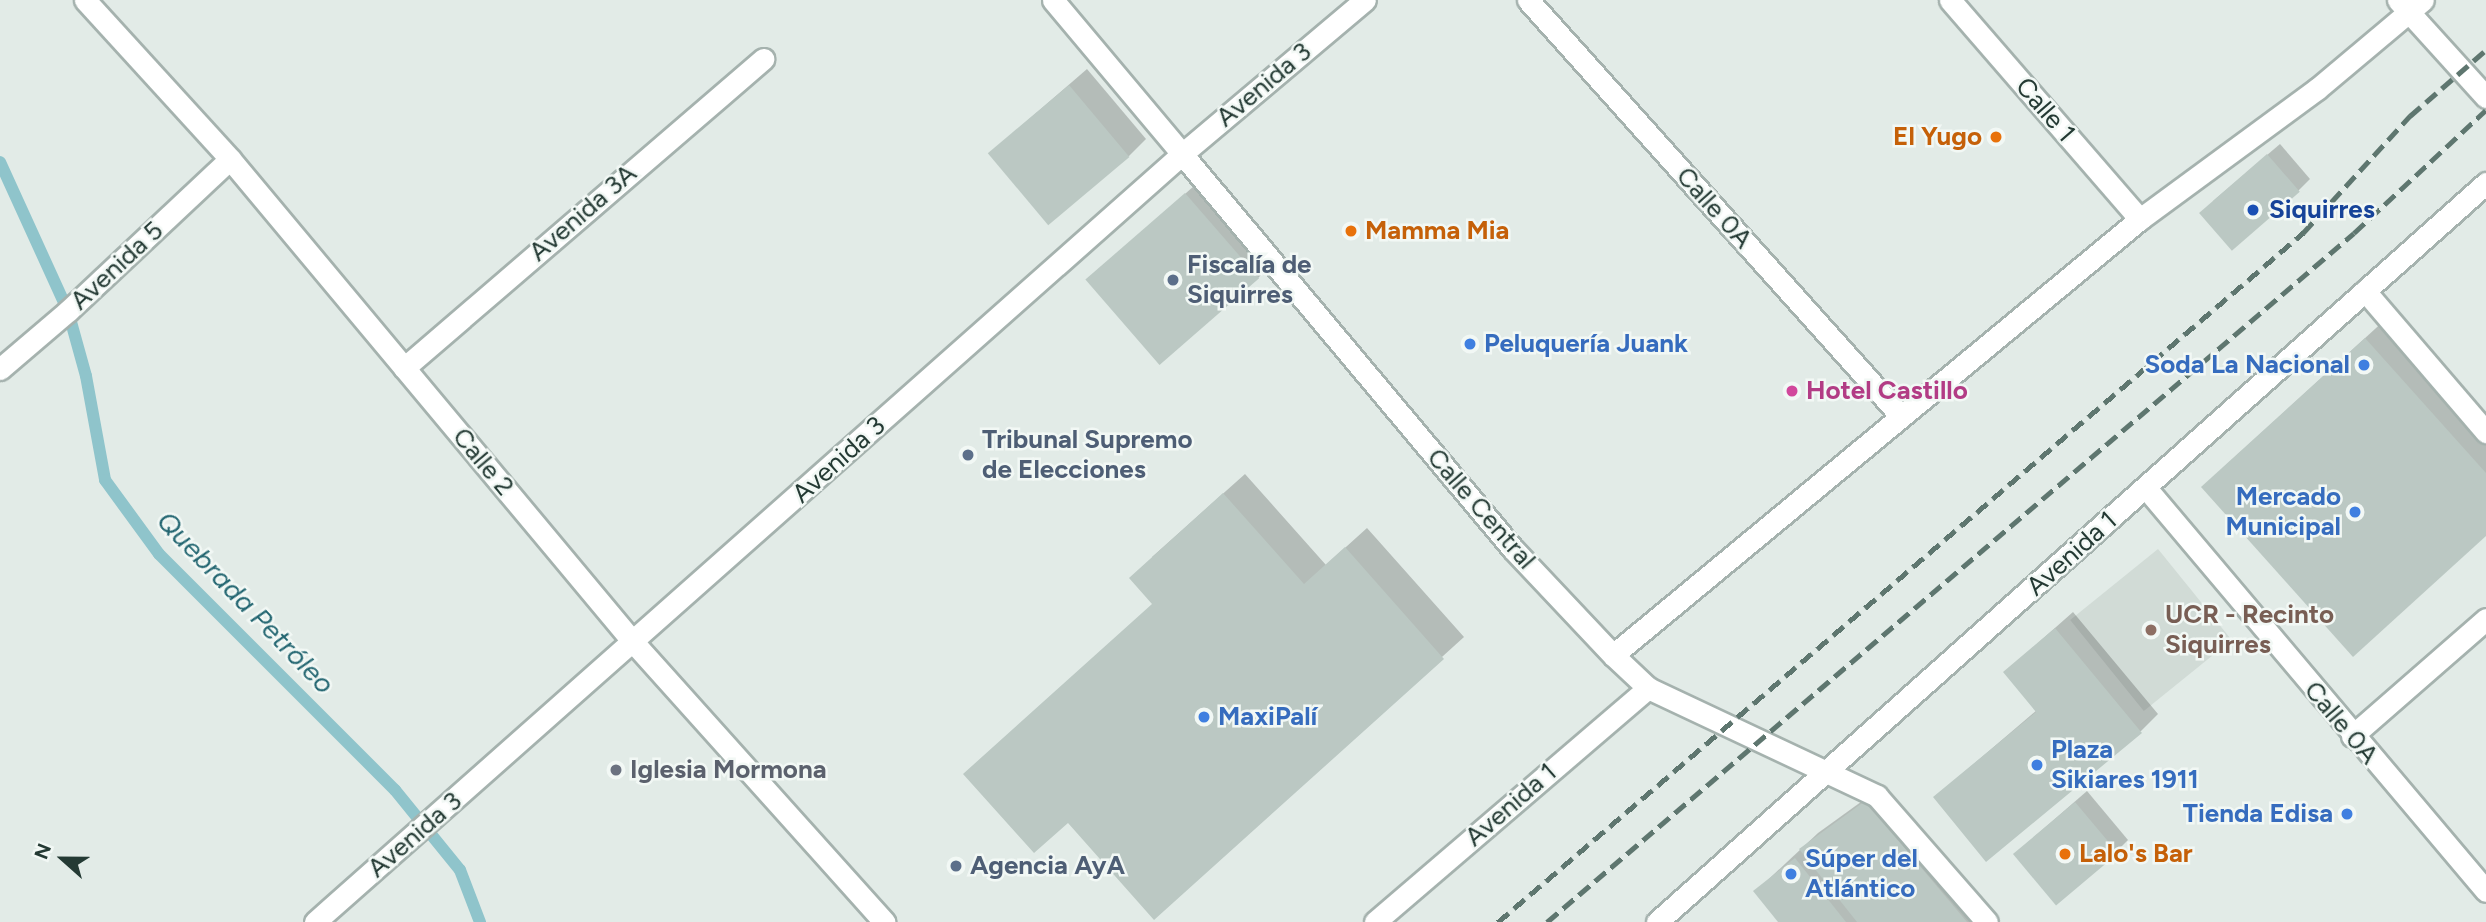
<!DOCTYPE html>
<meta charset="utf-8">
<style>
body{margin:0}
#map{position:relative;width:2486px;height:922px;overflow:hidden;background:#e2ebe7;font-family:Figtree,sans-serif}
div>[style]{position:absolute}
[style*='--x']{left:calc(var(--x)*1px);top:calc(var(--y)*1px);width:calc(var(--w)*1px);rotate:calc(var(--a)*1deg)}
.built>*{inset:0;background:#d1dbd6;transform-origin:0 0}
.shadow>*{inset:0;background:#0003}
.stream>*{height:12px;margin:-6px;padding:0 6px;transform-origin:6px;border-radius:6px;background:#8fc4cb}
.building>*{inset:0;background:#bbc8c3;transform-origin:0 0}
.roads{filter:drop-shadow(2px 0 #a5b2ae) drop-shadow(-2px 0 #a5b2ae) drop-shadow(0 2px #a5b2ae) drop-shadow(0 -2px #a5b2ae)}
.minor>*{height:21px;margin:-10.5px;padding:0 10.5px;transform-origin:10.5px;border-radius:10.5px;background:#fff}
.tertiary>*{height:21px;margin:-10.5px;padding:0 10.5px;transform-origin:10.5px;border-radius:10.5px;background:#fff}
.rail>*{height:5px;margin-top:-2.5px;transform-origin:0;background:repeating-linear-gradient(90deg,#5e766f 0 14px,transparent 0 21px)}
.dots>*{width:19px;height:19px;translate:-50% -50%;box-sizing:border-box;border:4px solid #f2f8f5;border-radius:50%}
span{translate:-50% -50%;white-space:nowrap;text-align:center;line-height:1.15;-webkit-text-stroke:5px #f2f8f5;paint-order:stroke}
.street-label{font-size:26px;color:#243a34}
.food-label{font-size:26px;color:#c56008;font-weight:700}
.right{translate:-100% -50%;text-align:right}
.left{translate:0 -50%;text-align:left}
.transit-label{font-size:26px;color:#164399;font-weight:700}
.service-label{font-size:26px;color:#4e5e75;font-weight:700}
.shop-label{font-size:26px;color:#366cbe;font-weight:700}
.hotel-label{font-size:26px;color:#b23c85;font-weight:700}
.education-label{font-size:26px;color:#785e54;font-weight:700}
.worship-label{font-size:26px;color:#5b616d;font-weight:700}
.water-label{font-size:28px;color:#236671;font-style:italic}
.north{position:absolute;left:28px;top:824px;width:70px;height:70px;-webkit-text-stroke:5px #f2f8f5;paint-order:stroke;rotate:291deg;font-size:19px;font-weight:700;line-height:28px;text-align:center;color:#243a34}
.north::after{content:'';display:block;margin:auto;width:24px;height:32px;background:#243a34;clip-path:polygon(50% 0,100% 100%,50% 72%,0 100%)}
</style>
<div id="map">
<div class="built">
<div style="left:2158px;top:549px;width:117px;height:113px;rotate:51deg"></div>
</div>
<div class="shadow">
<div style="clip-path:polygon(1087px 69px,1146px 139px,1129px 156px,990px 153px)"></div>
<div style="clip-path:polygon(2280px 144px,2310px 179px,2298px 191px,2213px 201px)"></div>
<div style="clip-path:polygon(1203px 178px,1275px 261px,1258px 278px,1106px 264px)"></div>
<div style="clip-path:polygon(2387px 318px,2486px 429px,2486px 534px,2225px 466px)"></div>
<div style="clip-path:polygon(1245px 474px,1326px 565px,1367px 528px,1464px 637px,1154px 918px,1152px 557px)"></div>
<div style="clip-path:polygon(2073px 612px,2158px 714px,2141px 731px,1935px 797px,2037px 710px,2005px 672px)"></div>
<div style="clip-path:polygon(1883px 786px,1998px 922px,1780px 922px,1756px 891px,1818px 833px)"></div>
<div style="clip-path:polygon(2087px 791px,2128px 840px,2116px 852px,2027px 843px)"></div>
</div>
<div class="stream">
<div style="--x:0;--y:162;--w:164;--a:65.5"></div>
<div style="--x:68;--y:311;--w:67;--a:74.5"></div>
<div style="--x:86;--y:376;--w:106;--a:79.6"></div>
<div style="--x:105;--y:480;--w:92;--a:53.9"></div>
<div style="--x:159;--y:554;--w:334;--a:45"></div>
<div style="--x:395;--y:790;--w:103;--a:50.9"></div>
<div style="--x:460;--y:870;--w:56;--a:69"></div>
</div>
<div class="building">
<div style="left:1069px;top:85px;width:94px;height:106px;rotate:50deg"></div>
<div style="left:2267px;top:154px;width:50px;height:90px;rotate:49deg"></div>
<div style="left:1185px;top:193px;width:113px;height:132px;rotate:49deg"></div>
<div style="clip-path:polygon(2365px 338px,2486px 473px,2486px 536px,2353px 657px,2201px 487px)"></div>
<div style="clip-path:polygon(1223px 493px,1304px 584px,1345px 547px,1444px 659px,1154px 920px,1068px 823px,1034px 853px,963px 774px,1152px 604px,1129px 578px)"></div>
<div style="clip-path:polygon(2055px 628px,2142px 733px,1986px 862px,1933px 797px,2036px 712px,2003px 672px)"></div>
<div style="clip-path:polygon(1865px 801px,1967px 922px,1857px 922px,1799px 849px)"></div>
<div style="left:2075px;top:802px;width:67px;height:81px;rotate:50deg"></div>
<div style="clip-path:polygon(1795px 858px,1846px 922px,1778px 922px,1753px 891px)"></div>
</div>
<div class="roads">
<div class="minor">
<div style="--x:85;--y:0;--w:215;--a:47.6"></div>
<div style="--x:230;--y:159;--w:630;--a:50.15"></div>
<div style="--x:1053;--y:0;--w:201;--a:50"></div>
<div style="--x:1182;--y:154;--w:239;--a:-40.1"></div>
<div style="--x:1528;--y:0;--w:557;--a:48.13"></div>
<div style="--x:1950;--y:0;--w:290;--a:49.1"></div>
<div style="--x:2398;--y:0;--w:131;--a:47.8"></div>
<div style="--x:2365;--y:291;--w:186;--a:49.4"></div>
<div style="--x:404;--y:368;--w:474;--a:-40.7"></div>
<div style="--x:0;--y:369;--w:89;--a:-40.5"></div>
<div style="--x:68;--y:311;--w:222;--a:-43.2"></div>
<div style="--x:2146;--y:488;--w:527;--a:49.85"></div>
<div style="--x:1613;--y:655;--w:684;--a:-39.6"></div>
<div style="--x:2140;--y:219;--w:220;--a:-36.3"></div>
<div style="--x:2317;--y:89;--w:138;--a:-40"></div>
<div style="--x:2352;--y:736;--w:178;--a:-41.1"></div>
<div style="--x:1375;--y:922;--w:360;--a:-40.6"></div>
<div style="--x:1657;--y:922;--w:1111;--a:-41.71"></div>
</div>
<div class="tertiary">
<div style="--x:634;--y:643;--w:375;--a:48.1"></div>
<div style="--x:315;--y:922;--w:1158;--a:-41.53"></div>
<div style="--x:1182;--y:154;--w:515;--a:50.04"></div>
<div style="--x:1513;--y:549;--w:146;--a:46.7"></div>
<div style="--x:1613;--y:655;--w:48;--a:43.3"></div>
<div style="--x:1648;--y:688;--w:253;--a:25.2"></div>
<div style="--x:1877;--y:796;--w:167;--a:48.9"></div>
</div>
</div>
<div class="rail">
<div style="--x:1498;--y:922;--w:1060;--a:-40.56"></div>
<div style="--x:2303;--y:233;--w:159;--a:-47.6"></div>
<div style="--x:2410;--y:116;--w:101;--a:-41"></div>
<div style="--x:1547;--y:922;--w:1061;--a:-40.49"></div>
<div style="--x:2354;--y:233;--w:180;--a:-43"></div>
</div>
<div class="dots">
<div style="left:1996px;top:137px;background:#e8710a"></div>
<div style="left:2253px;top:210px;background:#1a4fb4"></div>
<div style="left:1351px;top:231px;background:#e8710a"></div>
<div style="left:1173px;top:280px;background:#5c6f8a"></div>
<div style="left:1470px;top:344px;background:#3f7fe0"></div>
<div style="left:2364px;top:365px;background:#3f7fe0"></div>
<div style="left:1792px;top:391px;background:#d1479c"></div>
<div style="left:968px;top:455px;background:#5c6f8a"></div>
<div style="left:2355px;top:512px;background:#3f7fe0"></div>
<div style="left:2151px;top:630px;background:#8d6e63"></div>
<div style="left:1204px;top:717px;background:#3f7fe0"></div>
<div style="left:2037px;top:765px;background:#3f7fe0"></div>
<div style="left:616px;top:770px;background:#6b7280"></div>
<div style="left:2347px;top:814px;background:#3f7fe0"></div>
<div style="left:2065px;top:854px;background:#e8710a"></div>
<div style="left:956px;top:866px;background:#5c6f8a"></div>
<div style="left:1791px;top:874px;background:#3f7fe0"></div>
</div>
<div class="street-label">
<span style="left:1264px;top:85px;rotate:-40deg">Avenida 3</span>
<span style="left:2045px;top:110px;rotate:49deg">Calle 1</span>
<span style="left:1714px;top:208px;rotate:48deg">Calle 0A</span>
<span style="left:583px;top:213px;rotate:-41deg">Avenida 3A</span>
<span style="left:117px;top:266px;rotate:-43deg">Avenida 5</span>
<span style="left:839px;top:460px;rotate:-42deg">Avenida 3</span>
<span style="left:483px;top:462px;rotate:50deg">Calle 2</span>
<span style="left:1481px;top:509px;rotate:49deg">Calle Central</span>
<span style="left:2072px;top:554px;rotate:-42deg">Avenida 1</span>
<span style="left:2341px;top:723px;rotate:50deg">Calle 0A</span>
<span style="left:1511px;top:805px;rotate:-41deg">Avenida 1</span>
<span style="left:415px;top:835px;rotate:-41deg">Avenida 3</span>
</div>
<div class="food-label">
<span class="right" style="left:1982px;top:137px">El Yugo</span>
<span class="left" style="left:1365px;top:231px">Mamma Mia</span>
<span class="left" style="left:2079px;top:854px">Lalo's Bar</span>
</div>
<div class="transit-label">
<span class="left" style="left:2269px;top:210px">Siquirres</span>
</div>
<div class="service-label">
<span class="left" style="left:1187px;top:280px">Fiscalía de<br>Siquirres</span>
<span class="left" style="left:982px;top:455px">Tribunal Supremo<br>de Elecciones</span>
<span class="left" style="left:970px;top:866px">Agencia AyA</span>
</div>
<div class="shop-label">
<span class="left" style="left:1484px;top:344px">Peluquería Juank</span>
<span class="right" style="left:2350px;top:365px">Soda La Nacional</span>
<span class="right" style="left:2341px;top:512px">Mercado<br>Municipal</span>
<span class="left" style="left:1218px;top:717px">MaxiPalí</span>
<span class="left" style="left:2051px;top:765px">Plaza<br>Sikiares 1911</span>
<span class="right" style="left:2333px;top:814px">Tienda Edisa</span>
<span class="left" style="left:1805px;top:874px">Súper del<br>Atlántico</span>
</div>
<div class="hotel-label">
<span class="left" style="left:1806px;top:391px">Hotel Castillo</span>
</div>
<div class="education-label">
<span class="left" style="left:2165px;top:630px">UCR - Recinto<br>Siquirres</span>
</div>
<div class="worship-label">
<span class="left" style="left:630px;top:770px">Iglesia Mormona</span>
</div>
<div class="water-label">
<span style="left:246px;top:602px;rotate:46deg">Quebrada Petróleo</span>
</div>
<div class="north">N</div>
</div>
